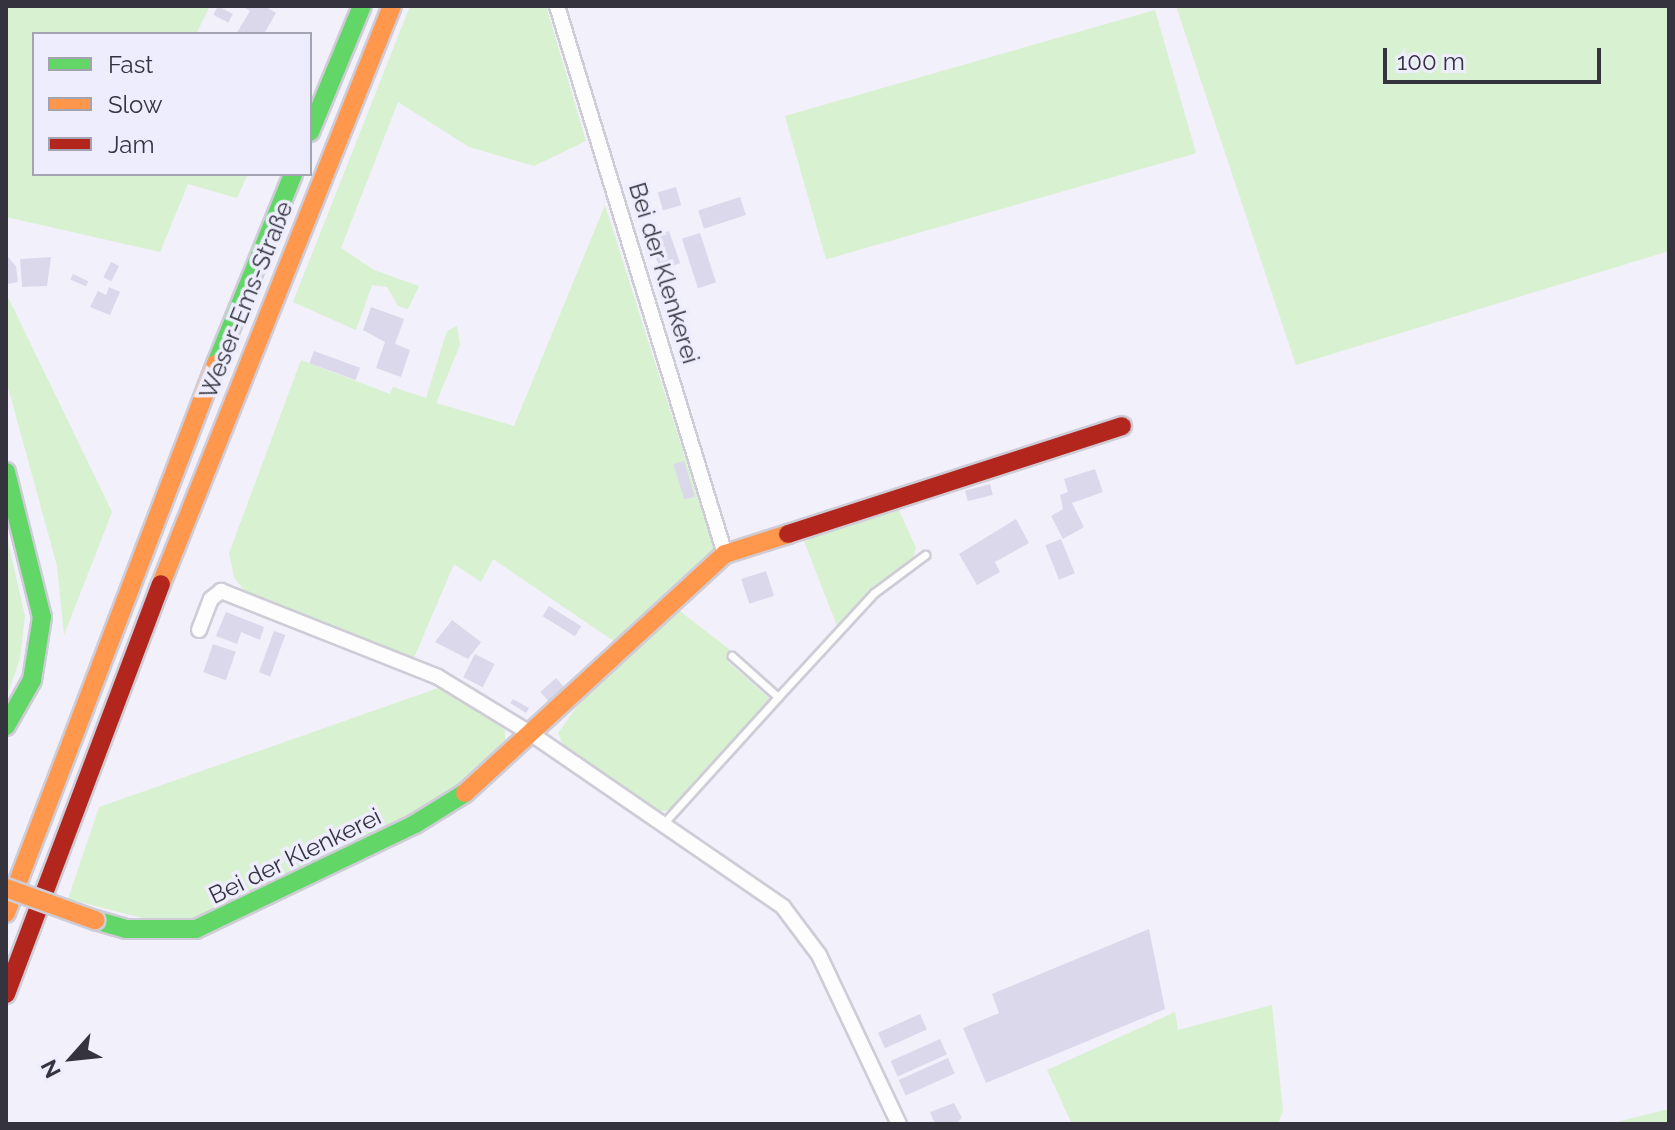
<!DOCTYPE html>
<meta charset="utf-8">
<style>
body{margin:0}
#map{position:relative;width:1675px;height:1130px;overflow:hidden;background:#f2f0fa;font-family:Raleway,sans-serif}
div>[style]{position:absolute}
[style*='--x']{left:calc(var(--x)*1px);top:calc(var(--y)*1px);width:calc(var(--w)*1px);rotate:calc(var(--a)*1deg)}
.green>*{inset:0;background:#d8f1d0;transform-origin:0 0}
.building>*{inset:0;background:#dbd8ec;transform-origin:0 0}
.roads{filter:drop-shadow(2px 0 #ceccd6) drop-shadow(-2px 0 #ceccd6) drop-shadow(0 2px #ceccd6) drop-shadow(0 -2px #ceccd6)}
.lane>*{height:7px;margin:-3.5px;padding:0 3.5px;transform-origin:3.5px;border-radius:3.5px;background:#fdfdfe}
.street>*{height:14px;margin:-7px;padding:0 7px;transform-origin:7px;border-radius:7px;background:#fdfdfe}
.fast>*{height:18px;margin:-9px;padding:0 9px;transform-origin:9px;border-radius:9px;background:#63d668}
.slow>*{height:18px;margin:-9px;padding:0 9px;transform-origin:9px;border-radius:9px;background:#ff974d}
.jam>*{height:18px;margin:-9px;padding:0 9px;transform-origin:9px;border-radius:9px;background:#b3261e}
.bridges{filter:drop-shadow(2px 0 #ceccd6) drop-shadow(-2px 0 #ceccd6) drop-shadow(0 2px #ceccd6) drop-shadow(0 -2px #ceccd6)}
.slow-bridge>*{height:18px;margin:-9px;padding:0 9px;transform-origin:9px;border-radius:9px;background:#ff974d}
span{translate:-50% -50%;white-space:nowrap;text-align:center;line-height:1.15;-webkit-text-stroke:7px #eeedfd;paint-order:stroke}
.street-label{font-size:24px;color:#35343e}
.frame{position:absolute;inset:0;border:8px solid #35343e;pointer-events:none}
.legend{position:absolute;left:32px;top:32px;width:280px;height:144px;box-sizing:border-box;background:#eeedfd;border:2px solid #a4a3b1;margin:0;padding:10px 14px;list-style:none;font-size:24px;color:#35343e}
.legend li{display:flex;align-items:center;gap:16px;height:40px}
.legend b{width:40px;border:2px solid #a4a3b1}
.north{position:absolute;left:32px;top:1018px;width:80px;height:80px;-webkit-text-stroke:6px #eeedfd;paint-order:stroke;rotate:243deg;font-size:22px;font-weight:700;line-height:32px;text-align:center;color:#35343e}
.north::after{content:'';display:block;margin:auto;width:28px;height:36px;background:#35343e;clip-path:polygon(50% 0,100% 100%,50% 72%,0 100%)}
.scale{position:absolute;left:1383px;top:48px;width:218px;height:36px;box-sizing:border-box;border:4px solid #35343e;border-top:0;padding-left:10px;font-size:24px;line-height:28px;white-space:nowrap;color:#35343e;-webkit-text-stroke:6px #eeedfd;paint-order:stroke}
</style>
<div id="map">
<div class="green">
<div style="clip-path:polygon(6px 6px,210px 6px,196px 34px,34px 34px,34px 174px,248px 174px,237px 198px,188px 184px,160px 252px,6px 217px)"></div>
<div style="clip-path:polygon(410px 6px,546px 6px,586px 141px,534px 166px,469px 147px,398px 102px,341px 248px,374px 270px,419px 286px,408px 309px,398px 306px,387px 287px,372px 285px,356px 330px,293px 302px)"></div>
<div style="clip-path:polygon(1176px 6px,1669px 6px,1669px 251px,1296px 365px)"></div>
<div style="left:1155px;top:10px;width:149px;height:385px;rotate:74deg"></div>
<div style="clip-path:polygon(605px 205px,715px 552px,621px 646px,493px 559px,481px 582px,454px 564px,413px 660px,245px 592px,234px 577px,229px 553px,301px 360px,390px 394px,393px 387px,426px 398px,447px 331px,457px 326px,460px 345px,436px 403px,514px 426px)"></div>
<div style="clip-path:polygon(6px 293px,112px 512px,64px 635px,57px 566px,6px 380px)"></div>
<div style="clip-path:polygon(897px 506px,916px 548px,913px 558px,837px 626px,802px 536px)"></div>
<div style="clip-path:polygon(6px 533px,25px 616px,20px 659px,6px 698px)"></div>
<div style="clip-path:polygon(676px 608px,734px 653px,727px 661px,770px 699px,668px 810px,658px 812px,564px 747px,558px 733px,585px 695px)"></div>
<div style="clip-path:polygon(444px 686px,505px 730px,505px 747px,462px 790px,205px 918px,166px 924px,68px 899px,99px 807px)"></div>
<div style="clip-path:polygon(1272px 1005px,1283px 1111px,1278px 1124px,1072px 1124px,1047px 1070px,1175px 1012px,1178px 1030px)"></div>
<div style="clip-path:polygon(1669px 1109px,1669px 1124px,1609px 1124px)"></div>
</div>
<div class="building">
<div style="left:218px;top:6px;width:17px;height:10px;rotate:28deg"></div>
<div style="clip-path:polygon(242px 6px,264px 6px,276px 13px,264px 34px,236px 34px,250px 11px)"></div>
<div style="left:676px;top:187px;width:19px;height:19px;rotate:74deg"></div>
<div style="left:740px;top:197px;width:19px;height:44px;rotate:72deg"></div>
<div style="left:669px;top:231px;width:34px;height:21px;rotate:71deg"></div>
<div style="left:700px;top:233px;width:52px;height:19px;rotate:72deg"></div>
<div style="clip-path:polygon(6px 255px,16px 266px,18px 282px,7px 284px)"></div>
<div style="clip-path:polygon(51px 257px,47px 286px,22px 287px,20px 259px)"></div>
<div style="left:111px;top:262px;width:9px;height:17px;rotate:27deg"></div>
<div style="left:73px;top:274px;width:17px;height:6px;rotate:25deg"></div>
<div style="clip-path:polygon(109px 287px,120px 292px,110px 315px,90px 307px,98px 291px,106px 295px)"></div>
<div style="clip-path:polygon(371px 307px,404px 319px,395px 344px,410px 350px,401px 377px,376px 368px,385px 342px,363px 330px)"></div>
<div style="left:314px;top:351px;width:49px;height:13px;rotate:20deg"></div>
<div style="left:684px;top:461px;width:37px;height:11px;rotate:73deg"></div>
<div style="clip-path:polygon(1095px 469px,1103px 492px,1072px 503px,1084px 527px,1063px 539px,1051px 516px,1063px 509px,1060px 495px,1068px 492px,1064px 479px)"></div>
<div style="left:990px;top:484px;width:11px;height:26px;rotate:75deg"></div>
<div style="clip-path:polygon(1016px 519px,1029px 543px,995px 562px,1000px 572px,977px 585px,959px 554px)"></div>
<div style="left:1061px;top:539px;width:37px;height:17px;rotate:68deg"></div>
<div style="left:766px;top:571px;width:26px;height:26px;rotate:72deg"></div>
<div style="left:549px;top:606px;width:38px;height:12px;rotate:32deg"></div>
<div style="clip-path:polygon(226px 612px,264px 627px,260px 640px,241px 632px,237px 644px,216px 636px)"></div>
<div style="clip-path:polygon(452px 620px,481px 642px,468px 659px,435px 642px)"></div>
<div style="left:274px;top:631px;width:12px;height:44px;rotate:20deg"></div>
<div style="left:213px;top:644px;width:24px;height:30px;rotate:19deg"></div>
<div style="left:475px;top:654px;width:22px;height:26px;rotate:27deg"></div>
<div style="left:556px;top:678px;width:15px;height:21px;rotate:48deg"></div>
<div style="clip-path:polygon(513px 699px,529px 708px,526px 713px,510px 703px)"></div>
<div style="clip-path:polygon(1149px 929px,1165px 1009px,986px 1083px,963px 1028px,999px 1013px,992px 994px)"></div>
<div style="left:920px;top:1014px;width:17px;height:46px;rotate:66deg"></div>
<div style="left:940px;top:1039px;width:17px;height:54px;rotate:66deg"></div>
<div style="left:948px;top:1058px;width:17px;height:54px;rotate:66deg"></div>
<div style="clip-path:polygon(954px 1103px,962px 1118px,956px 1124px,935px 1124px,930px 1112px)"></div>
</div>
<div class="roads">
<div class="lane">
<div style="--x:778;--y:697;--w:142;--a:-47.3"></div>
<div style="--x:874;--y:593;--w:64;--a:-36.7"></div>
<div style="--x:662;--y:825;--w:173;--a:-47.8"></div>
<div style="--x:778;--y:697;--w:62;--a:-138.3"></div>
</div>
<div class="street">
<div style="--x:557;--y:6;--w:573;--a:72.96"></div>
<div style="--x:199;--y:630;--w:33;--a:-69"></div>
<div style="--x:211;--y:599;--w:13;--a:-39"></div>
<div style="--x:221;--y:591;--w:233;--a:21.6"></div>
<div style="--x:438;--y:677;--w:111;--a:31.4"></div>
<div style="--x:533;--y:735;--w:303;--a:34.5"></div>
<div style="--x:783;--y:907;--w:60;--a:53.1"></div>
<div style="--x:819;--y:955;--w:187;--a:64.7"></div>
</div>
<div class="fast">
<div style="--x:310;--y:132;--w:136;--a:-67.6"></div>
<div style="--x:216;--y:364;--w:205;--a:-67.9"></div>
<div style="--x:6;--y:472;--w:149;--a:76.1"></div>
<div style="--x:42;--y:617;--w:64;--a:99"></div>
<div style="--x:32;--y:680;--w:53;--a:119.5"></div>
<div style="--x:95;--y:920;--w:32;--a:16"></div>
<div style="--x:126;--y:929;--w:70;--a:0"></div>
<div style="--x:196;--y:929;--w:243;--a:-25.6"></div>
<div style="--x:415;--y:824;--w:59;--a:-31.8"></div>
</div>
<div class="slow">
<div style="--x:161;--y:584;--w:622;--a:-68.22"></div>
<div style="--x:465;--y:793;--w:353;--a:-42.6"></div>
<div style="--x:725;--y:554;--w:66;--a:-17.6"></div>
<div style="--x:6;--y:913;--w:588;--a:-69.07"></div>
</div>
<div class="jam">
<div style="--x:788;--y:534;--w:351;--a:-17.9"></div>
<div style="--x:6;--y:994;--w:438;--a:-69.3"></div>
</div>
</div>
<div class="bridges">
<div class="slow-bridge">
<div style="--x:6;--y:888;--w:95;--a:19.8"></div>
</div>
</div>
<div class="street-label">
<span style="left:664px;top:273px;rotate:73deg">Bei der Klenkerei</span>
<span style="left:246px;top:300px;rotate:-68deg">Weser-Ems-Straße</span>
<span style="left:295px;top:856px;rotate:-26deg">Bei der Klenkerei</span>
</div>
<div class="frame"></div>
<ul class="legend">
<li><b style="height:10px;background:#63d668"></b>Fast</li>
<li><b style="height:10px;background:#ff974d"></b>Slow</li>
<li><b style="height:10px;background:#b3261e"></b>Jam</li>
</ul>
<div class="north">N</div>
<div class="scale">100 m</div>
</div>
